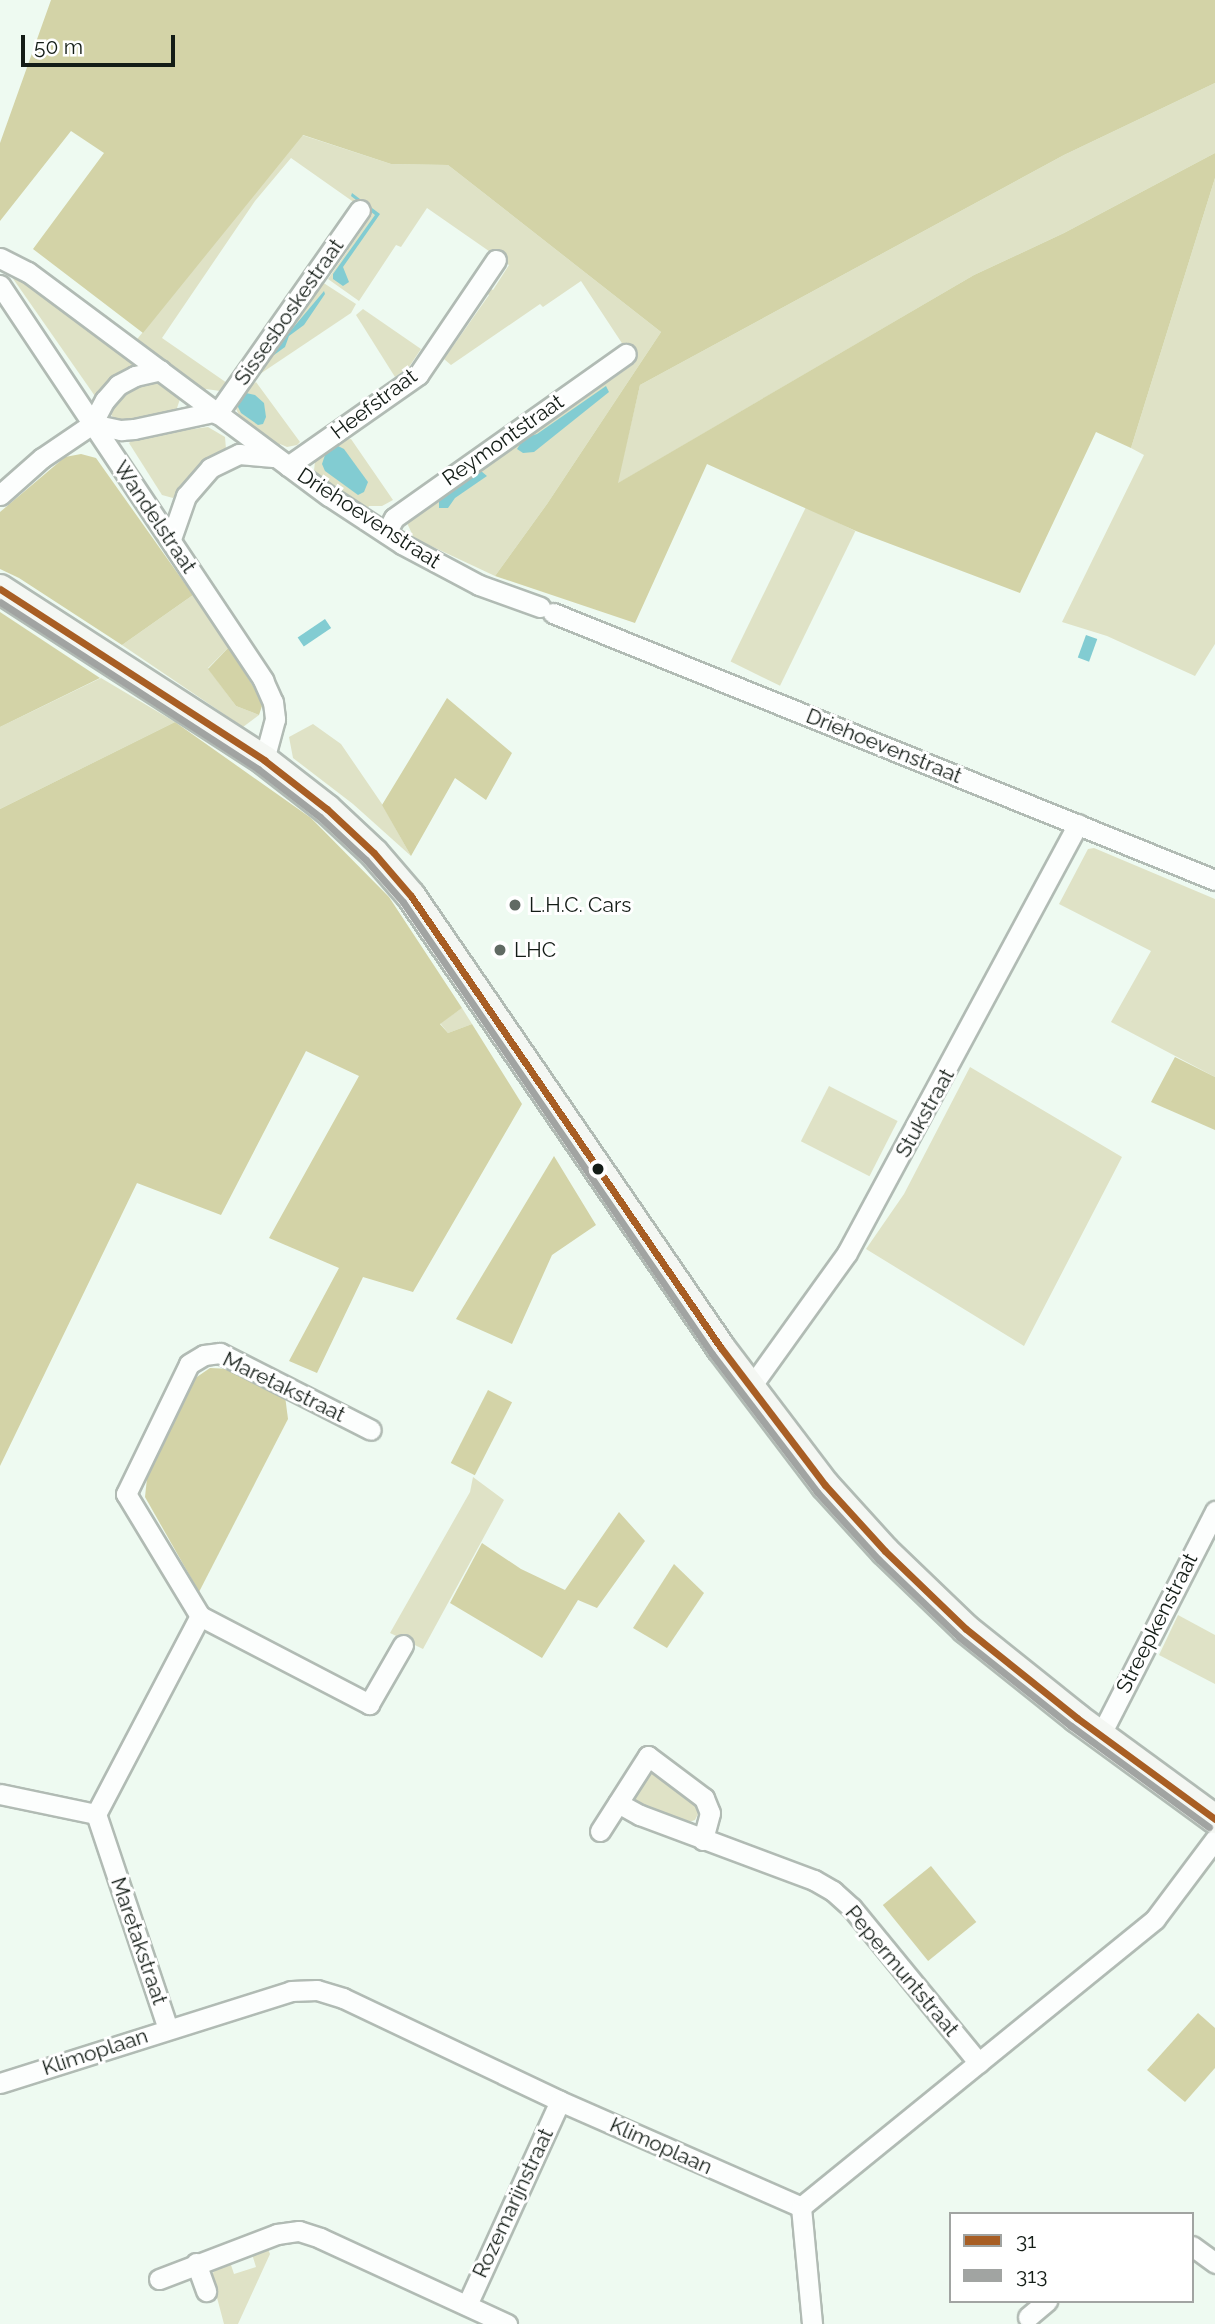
<!DOCTYPE html>
<style>
body{margin:0}
#map{position:relative;width:1215px;height:2324px;overflow:hidden;background:#eefaf1;font-family:Raleway,sans-serif}
div>[style]{position:absolute}
[style*='--x']{left:calc(var(--x)*1px);top:calc(var(--y)*1px);width:calc(var(--w)*1px);rotate:calc(var(--a)*1deg)}
.green>*{inset:0;background:#dfe2c6;transform-origin:0 0}
.forest>*{inset:0;background:#d3d3a7;transform-origin:0 0}
.water>*{inset:0;background:#82ccd2;transform-origin:0 0}
.roads{filter:drop-shadow(2px 0 #b1bbb4) drop-shadow(-2px 0 #b1bbb4) drop-shadow(0 2px #b1bbb4) drop-shadow(0 -2px #b1bbb4)}
.street>*{height:19px;margin:-9.5px;padding:0 9.5px;transform-origin:9.5px;border-radius:9.5px;background:#fcfefd}
.secondary>*{height:28px;margin:-14px;padding:0 14px;transform-origin:14px;border-radius:14px;background:#f4f7f3}
.bus-1>*{height:7px;margin:-3.5px;padding:0 3.5px;transform-origin:3.5px;border-radius:3.5px;background:#a85e24}
.bus-2>*{height:7px;margin:-3.5px;padding:0 3.5px;transform-origin:3.5px;border-radius:3.5px;background:#a1a4a2}
.dots>*{width:19px;height:19px;translate:-50% -50%;box-sizing:border-box;border:4px solid #fff;border-radius:50%}
span{translate:-50% -50%;white-space:nowrap;text-align:center;line-height:1.15;-webkit-text-stroke:6px #fff;paint-order:stroke}
.street-label{font-size:21px;color:#131c16}
.poi-label{font-size:21px;color:#131c16}
.left{translate:0 -50%;text-align:left}
.legend{position:absolute;left:949px;top:2212px;width:245px;height:91px;box-sizing:border-box;background:#fff;border:2px solid #a1a4a2;margin:0;padding:9px 12px;list-style:none;font-size:21px;color:#131c16}
.legend li{display:flex;align-items:center;gap:14px;height:35px}
.legend b{width:35px;border:2px solid #a1a4a2}
.scale{position:absolute;left:21px;top:35px;width:154px;height:32px;box-sizing:border-box;border:4px solid #131c16;border-top:0;padding-left:9px;font-size:21px;line-height:24px;white-space:nowrap;color:#131c16;-webkit-text-stroke:5px #fff;paint-order:stroke}
</style>
<div id="map">
<div class="green">
<div style="clip-path:polygon(1215px 83px,1215px 153px,1064px 233px,974px 275px,617px 484px,640px 385px,1064px 155px)"></div>
<div style="clip-path:polygon(302px 135px,391px 164px,448px 165px,661px 332px,547px 504px,495px 576px,414px 538px,407px 523px,408px 515px,445px 487px,449px 492px,482px 468px,478px 463px,537px 423px,541px 428px,569px 409px,566px 404px,572px 400px,576px 404px,603px 385px,600px 380px,607px 376px,611px 380px,635px 363px,581px 281px,543px 307px,540px 304px,451px 365px,444px 359px,489px 295px,484px 291px,486px 286px,493px 290px,509px 265px,427px 208px,401px 247px,396px 245px,359px 301px,328px 279px,348px 250px,344px 246px,349px 237px,354px 241px,372px 215px,291px 158px,255px 201px,162px 338px,227px 383px,220px 391px,206px 389px,201px 393px,134px 343px)"></div>
<div style="clip-path:polygon(1215px 178px,1215px 644px,1195px 676px,1107px 636px,1062px 622px,1144px 455px,1131px 448px)"></div>
<div style="clip-path:polygon(10px 267px,140px 366px,97px 399px,7px 270px)"></div>
<div style="clip-path:polygon(319px 280px,356px 304px,351px 313px,254px 378px)"></div>
<div style="clip-path:polygon(363px 309px,421px 349px,409px 367px,395px 377px,356px 315px)"></div>
<div style="clip-path:polygon(256px 382px,300px 442px,297px 445px,287px 447px,280px 444px,278px 449px,243px 423px,235px 407px,242px 392px)"></div>
<div style="clip-path:polygon(141px 383px,166px 384px,178px 393px,180px 399px,176px 411px,169px 416px,116px 422px,110px 413px,112px 404px,120px 392px)"></div>
<div style="clip-path:polygon(208px 427px,225px 437px,226px 449px,173px 498px,162px 495px,129px 443px,137px 436px)"></div>
<div style="clip-path:polygon(351px 439px,393px 500px,382px 506px,369px 506px,367px 510px,319px 479px,314px 470px,316px 454px,335px 440px)"></div>
<div style="left:806px;top:507px;width:55px;height:172px;rotate:26deg"></div>
<div style="clip-path:polygon(193px 595px,229px 647px,208px 668px,236px 706px,259px 715px,243px 727px,122px 645px)"></div>
<div style="clip-path:polygon(101px 678px,175px 722px,0 809px,0 727px)"></div>
<div style="clip-path:polygon(313px 724px,341px 744px,382px 804px,411px 856px,353px 804px,293px 758px,289px 737px)"></div>
<div style="clip-path:polygon(1094px 848px,1215px 899px,1215px 1077px,1111px 1022px,1151px 951px,1059px 904px,1088px 849px)"></div>
<div style="clip-path:polygon(462px 1008px,472px 1024px,448px 1033px,440px 1023px)"></div>
<div style="clip-path:polygon(970px 1067px,1122px 1157px,1024px 1346px,866px 1249px,904px 1194px)"></div>
<div style="left:829px;top:1086px;width:77px;height:62px;rotate:27deg"></div>
<div style="clip-path:polygon(473px 1477px,504px 1500px,423px 1649px,390px 1633px,470px 1492px)"></div>
<div style="clip-path:polygon(1178px 1615px,1215px 1635px,1215px 1684px,1159px 1655px)"></div>
<div style="clip-path:polygon(648px 1771px,659px 1772px,697px 1801px,700px 1810px,695px 1820px,686px 1823px,642px 1808px,634px 1800px,634px 1792px)"></div>
<div style="clip-path:polygon(268px 2249px,270px 2254px,238px 2324px,224px 2324px,211px 2275px,219px 2266px,230px 2262px,234px 2274px,256px 2267px,252px 2254px)"></div>
</div>
<div class="forest">
<div style="clip-path:polygon(51px 0,1215px 0,1215px 83px,1064px 155px,640px 385px,618px 483px,974px 275px,1064px 233px,1215px 153px,1215px 178px,1131px 448px,1096px 432px,1020px 593px,856px 531px,707px 464px,635px 623px,495px 576px,547px 504px,661px 332px,448px 165px,391px 164px,303px 135px,143px 333px,33px 249px,104px 153px,71px 131px,0 221px,0 143px)"></div>
<div style="clip-path:polygon(81px 454px,96px 458px,193px 595px,122px 645px,19px 578px,0 569px,0 512px,65px 457px)"></div>
<div style="clip-path:polygon(0 612px,100px 678px,0 727px)"></div>
<div style="clip-path:polygon(229px 647px,259px 696px,262px 706px,259px 715px,236px 706px,208px 669px)"></div>
<div style="clip-path:polygon(447px 698px,512px 753px,486px 800px,455px 778px,411px 856px,382px 805px)"></div>
<div style="clip-path:polygon(175px 722px,311px 818px,389px 897px,462px 1008px,440px 1024px,448px 1033px,472px 1024px,522px 1104px,413px 1292px,363px 1277px,317px 1373px,289px 1361px,339px 1268px,269px 1238px,359px 1076px,306px 1051px,221px 1215px,137px 1183px,0 1466px,0 809px)"></div>
<div style="clip-path:polygon(1175px 1057px,1215px 1077px,1215px 1130px,1151px 1102px)"></div>
<div style="clip-path:polygon(554px 1156px,596px 1225px,552px 1255px,512px 1344px,456px 1319px)"></div>
<div style="clip-path:polygon(210px 1368px,231px 1369px,285px 1396px,288px 1419px,199px 1592px,145px 1497px,147px 1478px,191px 1381px)"></div>
<div style="left:488px;top:1390px;width:27px;height:82px;rotate:27deg"></div>
<div style="clip-path:polygon(619px 1512px,645px 1541px,597px 1608px,578px 1600px,542px 1658px,450px 1603px,482px 1543px,521px 1569px,565px 1590px)"></div>
<div style="clip-path:polygon(674px 1564px,704px 1593px,667px 1648px,633px 1628px)"></div>
<div style="left:931px;top:1866px;width:72px;height:62px;rotate:51deg"></div>
<div style="clip-path:polygon(1198px 2013px,1215px 2028px,1215px 2068px,1185px 2102px,1147px 2070px)"></div>
</div>
<div class="water">
<div style="clip-path:polygon(352px 193px,380px 214px,343px 267px,349px 282px,343px 286px,333px 279px,333px 274px,375px 215px,351px 196px)"></div>
<div style="clip-path:polygon(324px 291px,325px 294px,304px 325px,289px 336px,285px 347px,274px 355px,271px 354px)"></div>
<div style="clip-path:polygon(606px 386px,609px 392px,534px 452px,523px 453px,517px 449px,524px 438px,537px 434px)"></div>
<div style="clip-path:polygon(246px 393px,255px 395px,264px 403px,266px 417px,263px 424px,258px 425px,241px 413px,237px 405px)"></div>
<div style="clip-path:polygon(336px 445px,344px 449px,368px 482px,364px 492px,358px 495px,325px 471px,322px 464px,327px 449px)"></div>
<div style="clip-path:polygon(481px 471px,487px 476px,455px 498px,448px 508px,439px 508px,439px 497px)"></div>
<div style="left:325px;top:619px;width:11px;height:33px;rotate:56deg"></div>
<div style="left:1086px;top:635px;width:12px;height:24px;rotate:20deg"></div>
</div>
<div class="roads">
<div class="street">
<div style="--x:0;--y:258;--w:31;--a:27"></div>
<div style="--x:28;--y:272;--w:375;--a:36.7"></div>
<div style="--x:329;--y:496;--w:87;--a:33.3"></div>
<div style="--x:402;--y:544;--w:87;--a:28"></div>
<div style="--x:479;--y:585;--w:65;--a:19.8"></div>
<div style="--x:0;--y:285;--w:475;--a:56.3"></div>
<div style="--x:263;--y:680;--w:24;--a:66"></div>
<div style="--x:273;--y:702;--w:17;--a:83"></div>
<div style="--x:275;--y:719;--w:42;--a:105"></div>
<div style="--x:217;--y:414;--w:249;--a:-55"></div>
<div style="--x:92;--y:424;--w:30;--a:12"></div>
<div style="--x:121;--y:430;--w:13;--a:-4"></div>
<div style="--x:134;--y:429;--w:81;--a:-12.1"></div>
<div style="--x:288;--y:466;--w:159;--a:-35"></div>
<div style="--x:418;--y:375;--w:139;--a:-55.9"></div>
<div style="--x:0;--y:495;--w:56;--a:-41.4"></div>
<div style="--x:42;--y:458;--w:60;--a:-34.2"></div>
<div style="--x:92;--y:424;--w:27;--a:-62"></div>
<div style="--x:105;--y:400;--w:20;--a:-49"></div>
<div style="--x:118;--y:385;--w:19;--a:-28"></div>
<div style="--x:135;--y:376;--w:26;--a:-13"></div>
<div style="--x:386;--y:533;--w:17;--a:-62"></div>
<div style="--x:394;--y:518;--w:284;--a:-35.3"></div>
<div style="--x:171;--y:539;--w:46;--a:-70.8"></div>
<div style="--x:186;--y:496;--w:37;--a:-49"></div>
<div style="--x:210;--y:468;--w:32;--a:-26"></div>
<div style="--x:239;--y:454;--w:34;--a:5"></div>
<div style="--x:553;--y:613;--w:714;--a:21.97"></div>
<div style="--x:750;--y:1388;--w:166;--a:-54.3"></div>
<div style="--x:847;--y:1253;--w:487;--a:-61.7"></div>
<div style="--x:200;--y:1616;--w:191;--a:27.5"></div>
<div style="--x:369;--y:1704;--w:68;--a:-60"></div>
<div style="--x:1100;--y:1736;--w:253;--a:-62.9"></div>
<div style="--x:0;--y:1794;--w:98;--a:11.8"></div>
<div style="--x:618;--y:1803;--w:25;--a:29"></div>
<div style="--x:640;--y:1815;--w:186;--a:20.5"></div>
<div style="--x:814;--y:1880;--w:22;--a:30"></div>
<div style="--x:833;--y:1891;--w:25;--a:42"></div>
<div style="--x:852;--y:1908;--w:200;--a:50.7"></div>
<div style="--x:600;--y:1831;--w:89;--a:-57.4"></div>
<div style="--x:648;--y:1756;--w:70;--a:36.9"></div>
<div style="--x:704;--y:1798;--w:16;--a:68"></div>
<div style="--x:710;--y:1813;--w:28;--a:105"></div>
<div style="--x:168;--y:2029;--w:227;--a:-108.5"></div>
<div style="--x:96;--y:1814;--w:224;--a:-62.3"></div>
<div style="--x:200;--y:1616;--w:143;--a:-121.2"></div>
<div style="--x:126;--y:1494;--w:144;--a:-64.1"></div>
<div style="--x:189;--y:1364;--w:17;--a:-31"></div>
<div style="--x:204;--y:1355;--w:16;--a:-7"></div>
<div style="--x:220;--y:1353;--w:169;--a:27"></div>
<div style="--x:0;--y:2083;--w:305;--a:-17.5"></div>
<div style="--x:291;--y:1991;--w:26;--a:-2"></div>
<div style="--x:317;--y:1990;--w:27;--a:17"></div>
<div style="--x:343;--y:1998;--w:240;--a:25.4"></div>
<div style="--x:560;--y:2101;--w:263;--a:23.7"></div>
<div style="--x:801;--y:2207;--w:456;--a:-39.1"></div>
<div style="--x:1155;--y:1919;--w:100;--a:-53.1"></div>
<div style="--x:801;--y:2207;--w:118;--a:84.6"></div>
<div style="--x:1192;--y:2246;--w:29;--a:36"></div>
<div style="--x:196;--y:2263;--w:30;--a:70"></div>
<div style="--x:159;--y:2279;--w:126;--a:-20.9"></div>
<div style="--x:277;--y:2234;--w:22;--a:-8"></div>
<div style="--x:299;--y:2231;--w:22;--a:18"></div>
<div style="--x:320;--y:2238;--w:206;--a:24.7"></div>
<div style="--x:467;--y:2305;--w:224;--a:-65.5"></div>
<div style="--x:1028;--y:2317;--w:25;--a:-40"></div>
</div>
<div class="secondary">
<div style="--x:0;--y:589;--w:315;--a:32.9"></div>
<div style="--x:264;--y:760;--w:80;--a:37.9"></div>
<div style="--x:327;--y:809;--w:64;--a:43.1"></div>
<div style="--x:374;--y:853;--w:57;--a:49.3"></div>
<div style="--x:411;--y:896;--w:548;--a:55.56"></div>
<div style="--x:721;--y:1348;--w:172;--a:52.8"></div>
<div style="--x:825;--y:1485;--w:89;--a:47.7"></div>
<div style="--x:885;--y:1551;--w:112;--a:43.9"></div>
<div style="--x:966;--y:1629;--w:142;--a:38.7"></div>
<div style="--x:1077;--y:1718;--w:171;--a:36.2"></div>
</div>
</div>
<div class="bus-1">
<div style="--x:0;--y:589;--w:315;--a:32.9"></div>
<div style="--x:264;--y:760;--w:80;--a:37.9"></div>
<div style="--x:327;--y:809;--w:64;--a:43.1"></div>
<div style="--x:374;--y:853;--w:57;--a:49.3"></div>
<div style="--x:411;--y:896;--w:548;--a:55.56"></div>
<div style="--x:721;--y:1348;--w:172;--a:52.8"></div>
<div style="--x:825;--y:1485;--w:89;--a:47.7"></div>
<div style="--x:885;--y:1551;--w:112;--a:43.9"></div>
<div style="--x:966;--y:1629;--w:142;--a:38.7"></div>
<div style="--x:1077;--y:1718;--w:171;--a:36.2"></div>
</div>
<div class="bus-2">
<div style="--x:0;--y:602;--w:307;--a:32.9"></div>
<div style="--x:258;--y:769;--w:78;--a:37.7"></div>
<div style="--x:320;--y:817;--w:63;--a:43.1"></div>
<div style="--x:366;--y:860;--w:56;--a:48.6"></div>
<div style="--x:403;--y:902;--w:548;--a:55.64"></div>
<div style="--x:712;--y:1354;--w:173;--a:52.7"></div>
<div style="--x:817;--y:1492;--w:91;--a:47.7"></div>
<div style="--x:878;--y:1559;--w:112;--a:43.9"></div>
<div style="--x:959;--y:1637;--w:143;--a:38.5"></div>
<div style="--x:1071;--y:1726;--w:171;--a:36.2"></div>
</div>
<div class="dots">
<div style="left:515px;top:905px;background:#606a63"></div>
<div style="left:500px;top:950px;background:#606a63"></div>
<div style="left:598px;top:1169px;background:#131c16"></div>
</div>
<div class="street-label">
<span style="left:289px;top:312px;rotate:-55deg">Sissesboskestraat</span>
<span style="left:374px;top:404px;rotate:-37deg">Heefstraat</span>
<span style="left:503px;top:440px;rotate:-35deg">Reymontstraat</span>
<span style="left:155px;top:517px;rotate:56deg">Wandelstraat</span>
<span style="left:369px;top:518px;rotate:33deg">Driehoevenstraat</span>
<span style="left:884px;top:746px;rotate:22deg">Driehoevenstraat</span>
<span style="left:925px;top:1113px;rotate:-61deg">Stukstraat</span>
<span style="left:284px;top:1387px;rotate:26deg">Maretakstraat</span>
<span style="left:1157px;top:1623px;rotate:-63deg">Streepkenstraat</span>
<span style="left:139px;top:1941px;rotate:71deg">Maretakstraat</span>
<span style="left:902px;top:1971px;rotate:50deg">Pepermuntstraat</span>
<span style="left:95px;top:2052px;rotate:-18deg">Klimoplaan</span>
<span style="left:661px;top:2146px;rotate:24deg">Klimoplaan</span>
<span style="left:513px;top:2203px;rotate:-65deg">Rozemarijnstraat</span>
</div>
<div class="poi-label">
<span class="left" style="left:529px;top:905px">L.H.C. Cars</span>
<span class="left" style="left:514px;top:950px">LHC</span>
</div>
<ul class="legend">
<li><b style="height:9px;background:#a85e24"></b>31</li>
<li><b style="height:9px;background:#a1a4a2"></b>313</li>
</ul>
<div class="scale">50 m</div>
</div>
